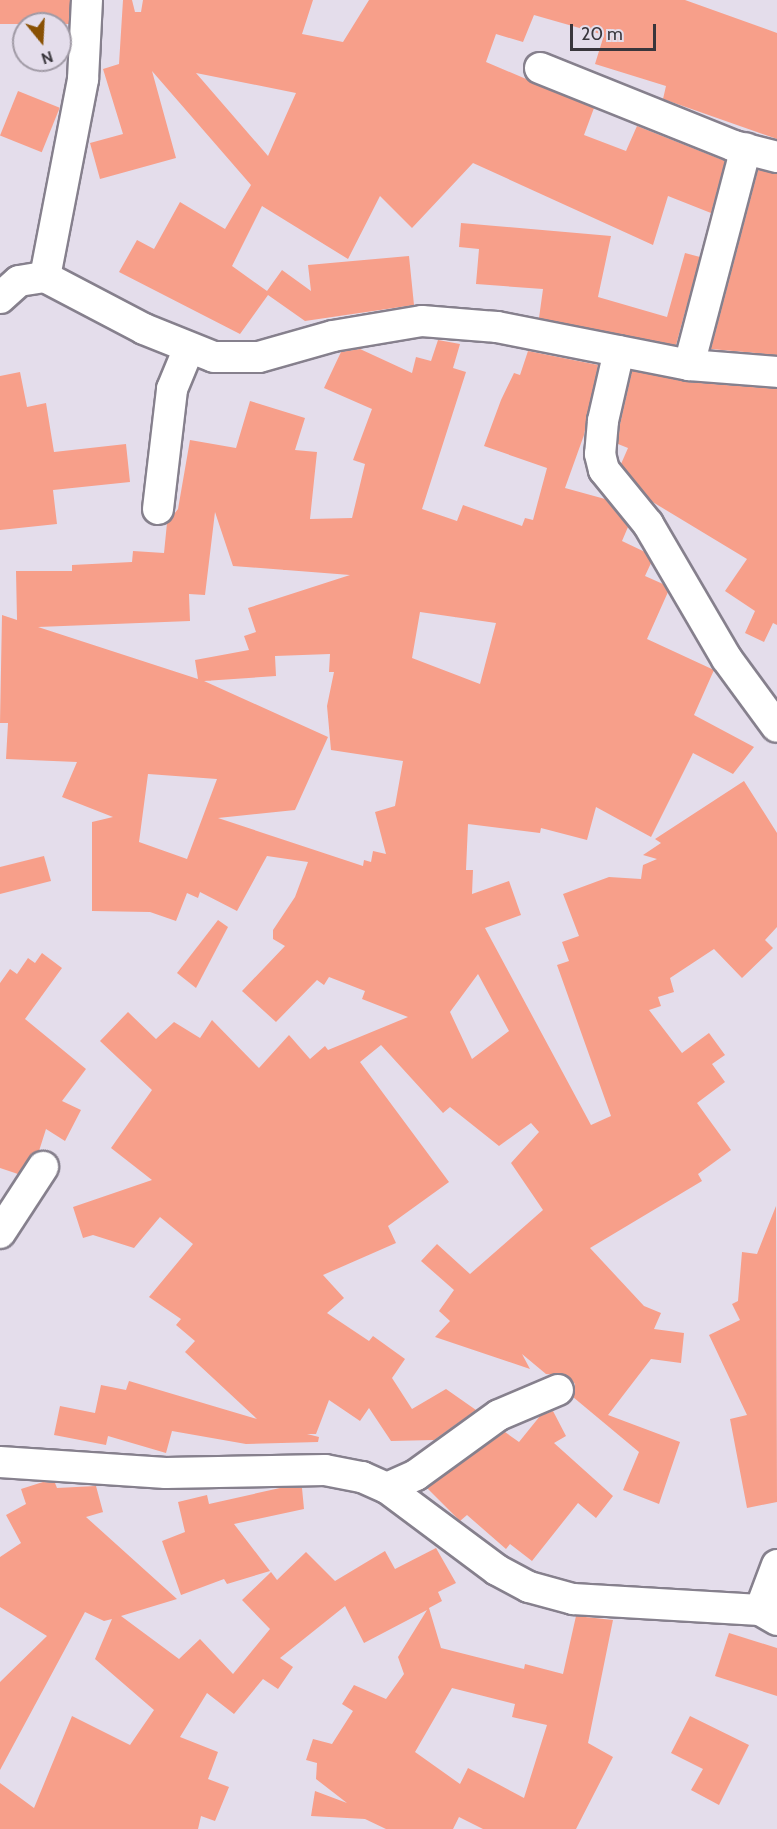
<!DOCTYPE html>
<style>
body{margin:0}
#map{position:relative;width:777px;height:1829px;overflow:hidden;background:#e4ddeb;font-family:Cabin,sans-serif}
div>[style]{position:absolute}
[style*='--x']{left:calc(var(--x)*1px);top:calc(var(--y)*1px);width:calc(var(--w)*1px);rotate:calc(var(--a)*1deg)}
.building>*{inset:0;background:#f79f8a;transform-origin:0 0}
.roads{filter:drop-shadow(2px 0 #86808d) drop-shadow(-2px 0 #86808d) drop-shadow(0 2px #86808d) drop-shadow(0 -2px #86808d)}
.minor>*{height:30px;margin:-15px;padding:0 15px;transform-origin:15px;border-radius:15px;background:#fff}
span{translate:-50% -50%;white-space:nowrap;text-align:center;line-height:1.15;-webkit-text-stroke:5px #e4ddeb;paint-order:stroke}
.north{position:absolute;left:12px;top:12px;width:60px;height:60px;box-sizing:border-box;background:#e4ddeb;border:2px solid #a09aa5;border-radius:50%;rotate:162deg;font-size:16px;font-weight:700;line-height:24px;text-align:center;color:#39363c}
.north::after{content:'';display:block;margin:auto;width:21px;height:27px;background:#895104;clip-path:polygon(50% 0,100% 100%,50% 72%,0 100%)}
.scale{position:absolute;left:570px;top:24px;width:86px;height:27px;box-sizing:border-box;border:3px solid #39363c;border-top:0;padding-left:8px;font-size:18px;line-height:21px;white-space:nowrap;color:#39363c;-webkit-text-stroke:4px #e4ddeb;paint-order:stroke}
</style>
<div id="map">
<div class="building">
<div style="left:0;top:0;width:70px;height:24px"></div>
<div style="clip-path:polygon(evenodd,123px 0,132px 0,135px 12px,141px 12px,143px 0,313px 0,302px 34px,343px 42px,369px 0,685px 0,777px 33px,777px 139px,663px 99px,666px 86px,595px 64px,604px 35px,534px 15px,523px 42px,496px 34px,486px 62px,594px 108px,584px 135px,626px 151px,637px 126px,725px 161px,711px 213px,668px 196px,653px 245px,473px 163px,412px 228px,380px 196px,348px 259px,262px 206px,232px 266px,267px 291px,282px 270px,311px 291px,308px 265px,409px 256px,414px 305px,305px 321px,268px 295px,240px 334px,119px 272px,137px 240px,154px 249px,180px 202px,225px 229px,251px 185px,152px 71px,176px 158px,100px 179px,90px 143px,123px 134px,103px 69px,119px 64px,123px 0,196px 73px,296px 93px,268px 156px,196px 73px)"></div>
<div style="left:18px;top:91px;width:45px;height:48px;rotate:22deg"></div>
<div style="clip-path:polygon(758px 170px,777px 174px,777px 355px,711px 349px)"></div>
<div style="clip-path:polygon(461px 223px,611px 236px,598px 297px,667px 317px,685px 253px,700px 257px,676px 345px,539px 318px,543px 289px,476px 284px,479px 249px,459px 247px)"></div>
<div style="clip-path:polygon(evenodd,438px 340px,460px 344px,453px 368px,466px 372px,422px 509px,457px 521px,463px 505px,522px 526px,525px 518px,533px 520px,547px 468px,484px 446px,501px 400px,514px 373px,520px 375px,528px 351px,598px 365px,584px 435px,565px 488px,605px 499px,628px 527px,622px 541px,645px 552px,651px 563px,645px 576px,663px 584px,668px 592px,647px 639px,714px 670px,694px 715px,754px 747px,733px 774px,693px 753px,651px 837px,596px 807px,587px 840px,541px 828px,540px 833px,468px 824px,466px 870px,473px 870px,472px 894px,509px 881px,521px 915px,485px 928px,591px 1125px,611px 1116px,557px 965px,569px 961px,562px 942px,579px 936px,563px 894px,609px 877px,641px 879px,643px 865px,657px 859px,643px 855px,661px 843px,655px 839px,744px 781px,777px 833px,777px 927px,765px 940px,773px 948px,742px 978px,714px 949px,670px 978px,674px 992px,658px 997px,661px 1006px,649px 1010px,682px 1053px,709px 1033px,725px 1055px,712px 1064px,725px 1082px,697px 1103px,731px 1150px,698px 1174px,702px 1181px,590px 1248px,644px 1306px,661px 1313px,654px 1329px,684px 1333px,681px 1363px,651px 1359px,608px 1415px,680px 1442px,659px 1504px,623px 1490px,639px 1452px,573px 1397px,575px 1384px,568px 1376px,546px 1374px,522px 1354px,530px 1369px,435px 1337px,450px 1321px,439px 1311px,454px 1290px,421px 1261px,437px 1244px,470px 1274px,543px 1210px,511px 1163px,539px 1132px,531px 1123px,499px 1146px,450px 1107px,443px 1113px,381px 1045px,360px 1062px,449px 1182px,388px 1226px,396px 1243px,323px 1275px,344px 1298px,327px 1313px,369px 1341px,373px 1336px,405px 1359px,392px 1378px,412px 1409px,446px 1389px,476px 1410px,434px 1440px,391px 1441px,369px 1408px,360px 1421px,329px 1400px,316px 1434px,307px 1434px,319px 1437px,318px 1442px,246px 1444px,172px 1431px,166px 1453px,108px 1436px,106px 1445px,54px 1435px,60px 1406px,95px 1413px,101px 1385px,126px 1390px,129px 1381px,257px 1419px,185px 1352px,195px 1341px,176px 1325px,181px 1319px,149px 1297px,193px 1244px,160px 1217px,134px 1248px,93px 1235px,83px 1238px,73px 1207px,152px 1180px,111px 1148px,152px 1090px,100px 1041px,128px 1012px,156px 1039px,174px 1022px,200px 1038px,212px 1020px,259px 1068px,289px 1035px,310px 1059px,325px 1046px,328px 1050px,408px 1017px,362px 999px,365px 991px,329px 977px,324px 985px,317px 980px,276px 1022px,242px 991px,285px 946px,273px 939px,273px 930px,295px 897px,308px 862px,267px 856px,237px 911px,200px 892px,198px 898px,187px 893px,176px 921px,150px 912px,92px 911px,92px 822px,113px 817px,62px 797px,77px 762px,6px 759px,8px 723px,0 723px,2px 615px,17px 620px,16px 571px,72px 571px,72px 565px,132px 562px,133px 551px,164px 553px,167px 523px,178px 509px,190px 440px,236px 448px,250px 401px,305px 418px,295px 450px,317px 452px,310px 519px,352px 518px,365px 464px,353px 460px,372px 409px,324px 388px,341px 352px,360px 349px,412px 373px,416px 357px,431px 361px,438px 340px,215px 512px,233px 566px,350px 575px,248px 608px,256px 632px,244px 636px,249px 650px,195px 660px,198px 679px,38px 627px,190px 621px,189px 594px,205px 595px,215px 512px,438px 340px,420px 612px,496px 623px,480px 684px,412px 658px,420px 612px,438px 340px,330px 654px,329px 672px,334px 672px,327px 706px,331px 750px,403px 761px,395px 806px,375px 812px,386px 854px,373px 851px,371px 862px,364px 860px,363px 866px,218px 818px,295px 810px,328px 737px,204px 681px,276px 676px,275px 656px,330px 654px,438px 340px,148px 774px,217px 779px,187px 859px,139px 842px,148px 774px,438px 340px,478px 974px,509px 1031px,472px 1059px,450px 1012px,478px 974px)"></div>
<div style="clip-path:polygon(632px 371px,687px 382px,777px 389px,777px 625px,773px 623px,764px 642px,745px 633px,755px 611px,725px 591px,747px 559px,651px 501px,621px 464px,628px 448px,618px 444px,620px 424px)"></div>
<div style="clip-path:polygon(20px 372px,27px 407px,46px 403px,54px 452px,126px 444px,130px 482px,53px 490px,57px 524px,0 530px,0 376px)"></div>
<div style="clip-path:polygon(44px 856px,51px 881px,0 894px,0 867px)"></div>
<div style="clip-path:polygon(218px 920px,228px 927px,196px 988px,177px 973px)"></div>
<div style="clip-path:polygon(42px 953px,62px 968px,25px 1019px,86px 1069px,62px 1101px,81px 1110px,65px 1141px,46px 1129px,39px 1151px,18px 1174px,0 1168px,0 983px,10px 969px,17px 974px,28px 958px,35px 963px)"></div>
<div style="clip-path:polygon(776px 1206px,777px 1502px,747px 1508px,730px 1419px,747px 1415px,709px 1335px,740px 1320px,732px 1304px,738px 1301px,742px 1252px,757px 1254px)"></div>
<div style="clip-path:polygon(553px 1411px,566px 1436px,554px 1443px,613px 1496px,596px 1518px,578px 1503px,532px 1561px,510px 1544px,506px 1549px,467px 1515px,460px 1521px,427px 1488px,505px 1432px,519px 1442px,540px 1416px)"></div>
<div style="clip-path:polygon(evenodd,43px 1482px,55px 1483px,57px 1488px,96px 1486px,103px 1512px,86px 1517px,177px 1599px,121px 1616px,179px 1659px,200px 1639px,233px 1674px,270px 1629px,242px 1600px,271px 1572px,277px 1580px,306px 1552px,335px 1581px,385px 1551px,395px 1569px,436px 1548px,456px 1583px,438px 1592px,442px 1601px,429px 1608px,441px 1648px,524px 1669px,525px 1664px,563px 1674px,576px 1616px,613px 1620px,588px 1743px,613px 1757px,576px 1829px,483px 1829px,459px 1817px,453px 1829px,386px 1829px,365px 1819px,311px 1816px,315px 1791px,347px 1803px,316px 1779px,317px 1763px,306px 1760px,313px 1739px,332px 1744px,353px 1711px,342px 1704px,354px 1685px,386px 1699px,404px 1674px,398px 1657px,427px 1610px,364px 1643px,345px 1606px,280px 1658px,293px 1667px,278px 1689px,263px 1679px,234px 1714px,207px 1693px,180px 1737px,218px 1752px,208px 1779px,229px 1787px,215px 1821px,201px 1816px,198px 1829px,0 1829px,0 1783px,34px 1808px,72px 1716px,130px 1745px,154px 1710px,95px 1659px,112px 1619px,104px 1621px,85px 1612px,0 1770px,0 1682px,47px 1636px,0 1607px,0 1557px,21px 1543px,6px 1515px,26px 1504px,21px 1489px,43px 1482px,452px 1688px,515px 1704px,512px 1717px,547px 1725px,524px 1798px,468px 1768px,460px 1784px,415px 1752px,452px 1688px)"></div>
<div style="clip-path:polygon(280px 1488px,302px 1488px,304px 1509px,234px 1524px,270px 1571px,227px 1584px,224px 1579px,181px 1595px,162px 1541px,185px 1532px,178px 1502px,207px 1495px,209px 1504px)"></div>
<div style="clip-path:polygon(729px 1633px,777px 1648px,777px 1696px,715px 1676px)"></div>
<div style="clip-path:polygon(690px 1716px,749px 1745px,719px 1805px,691px 1790px,703px 1769px,671px 1753px)"></div>
</div>
<div class="roads">
<div class="minor">
<div style="--x:540;--y:68;--w:209;--a:21.9"></div>
<div style="--x:734;--y:146;--w:44;--a:14.3"></div>
<div style="--x:45;--y:277;--w:202;--a:-79.1"></div>
<div style="--x:83;--y:79;--w:79;--a:-87.1"></div>
<div style="--x:0;--y:298;--w:25;--a:-42"></div>
<div style="--x:19;--y:281;--w:26;--a:-9"></div>
<div style="--x:45;--y:277;--w:112;--a:27.7"></div>
<div style="--x:144;--y:329;--w:75;--a:21.8"></div>
<div style="--x:214;--y:357;--w:45;--a:0"></div>
<div style="--x:259;--y:357;--w:77;--a:-15.8"></div>
<div style="--x:333;--y:336;--w:90;--a:-9.6"></div>
<div style="--x:422;--y:321;--w:75;--a:4.6"></div>
<div style="--x:497;--y:327;--w:196;--a:11.2"></div>
<div style="--x:689;--y:365;--w:88;--a:4.5"></div>
<div style="--x:619;--y:351;--w:72;--a:102.9"></div>
<div style="--x:603;--y:421;--w:33;--a:95"></div>
<div style="--x:600;--y:454;--w:16;--a:76"></div>
<div style="--x:604;--y:470;--w:70;--a:50.8"></div>
<div style="--x:648;--y:524;--w:156;--a:59.7"></div>
<div style="--x:727;--y:659;--w:84;--a:53.7"></div>
<div style="--x:689;--y:365;--w:224;--a:-75.3"></div>
<div style="--x:158;--y:509;--w:121;--a:-83.3"></div>
<div style="--x:172;--y:389;--w:44;--a:-67.5"></div>
<div style="--x:0;--y:1233;--w:79;--a:-56.9"></div>
<div style="--x:0;--y:1462;--w:166;--a:3.8"></div>
<div style="--x:166;--y:1473;--w:159;--a:-1.1"></div>
<div style="--x:325;--y:1470;--w:38;--a:11"></div>
<div style="--x:362;--y:1477;--w:27;--a:24"></div>
<div style="--x:387;--y:1488;--w:137;--a:36.7"></div>
<div style="--x:497;--y:1570;--w:36;--a:28"></div>
<div style="--x:529;--y:1587;--w:46;--a:15.3"></div>
<div style="--x:573;--y:1599;--w:187;--a:3.4"></div>
<div style="--x:760;--y:1610;--w:20;--a:30"></div>
<div style="--x:387;--y:1488;--w:32;--a:-24"></div>
<div style="--x:416;--y:1475;--w:102;--a:-35.9"></div>
<div style="--x:499;--y:1415;--w:64;--a:-23"></div>
<div style="--x:760;--y:1610;--w:48;--a:-69.3"></div>
</div>
</div>
<div class="north">N</div>
<div class="scale">20 m</div>
</div>
